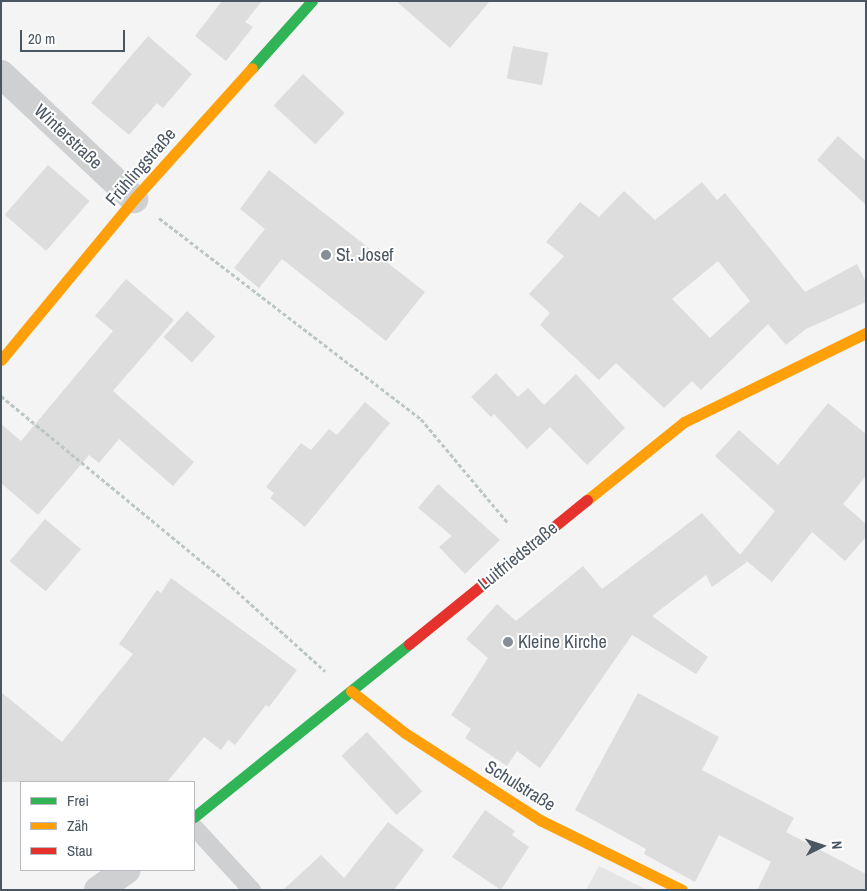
<!DOCTYPE html>
<meta charset="utf-8">
<style>
body{margin:0}
#map{position:relative;width:867px;height:891px;overflow:hidden;background:#f4f4f4;font-family:"Archivo Narrow",sans-serif}
div>[style]{position:absolute}
[style*='--x']{left:calc(var(--x)*1px);top:calc(var(--y)*1px);width:calc(var(--w)*1px);rotate:calc(var(--a)*1deg)}
.education>*{inset:0;background:#e6e5e6}
.building>*{inset:0;background:#ddddde;transform-origin:0 0}
.path>*{height:3px;margin-top:-1.5px;transform-origin:0;background:repeating-linear-gradient(90deg,#bcc7c4 0 4px,transparent 0 6.5px)}
.lane>*{height:18px;margin:-9px;padding:0 9px;transform-origin:9px;border-radius:9px;background:#ced0d2}
.street>*{height:28px;margin:-14px;padding:0 14px;transform-origin:14px;border-radius:14px;background:#ced0d2}
.fast>*{height:11px;margin:-5.5px;padding:0 5.5px;transform-origin:5.5px;border-radius:5.5px;background:#30b455}
.slow>*{height:11px;margin:-5.5px;padding:0 5.5px;transform-origin:5.5px;border-radius:5.5px;background:#ff9f0a}
.jam>*{height:11px;margin:-5.5px;padding:0 5.5px;transform-origin:5.5px;border-radius:5.5px;background:#e5322d}
.dots>*{width:14px;height:14px;translate:-50% -50%;box-sizing:border-box;border:2px solid #fff;border-radius:50%}
span{translate:-50% -50%;white-space:nowrap;text-align:center;line-height:1.15;-webkit-text-stroke:4px #fff;paint-order:stroke}
.street-label{font-size:18px;color:#4a5661}
.poi-label{font-size:18px;color:#4a5661}
.left{translate:0 -50%;text-align:left}
.frame{position:absolute;inset:0;border:2px solid #4a5661;pointer-events:none}
.legend{position:absolute;left:20px;top:781px;width:175px;height:90px;box-sizing:border-box;background:#fff;border:1px solid #b7bbc0;margin:0;padding:6px 9px;list-style:none;font-size:15px;color:#4a5661}
.legend li{display:flex;align-items:center;gap:10px;height:25px}
.legend b{width:25px;border:1px solid #b7bbc0}
.north{position:absolute;left:797px;top:821px;width:50px;height:50px;-webkit-text-stroke:4px #fff;paint-order:stroke;rotate:86deg;font-size:14px;font-weight:700;line-height:20px;text-align:center;color:#4a5661}
.north::after{content:'';display:block;margin:auto;width:18px;height:22px;background:#4a5661;clip-path:polygon(50% 0,100% 100%,50% 72%,0 100%)}
.scale{position:absolute;left:20px;top:30px;width:105px;height:22px;box-sizing:border-box;border:2px solid #4a5661;border-top:0;padding-left:6px;font-size:15px;line-height:18px;white-space:nowrap;color:#4a5661;-webkit-text-stroke:4px #fff;paint-order:stroke}
</style>
<div id="map">
<div class="education">
<div style="clip-path:polygon(599px 866px,647px 890px,586px 890px)"></div>
</div>
<div class="building">
<div style="clip-path:polygon(222px 1px,262px 1px,245px 22px,253px 27px,226px 61px,195px 36px)"></div>
<div style="clip-path:polygon(396px 1px,490px 1px,450px 48px)"></div>
<div style="clip-path:polygon(148px 36px,192px 74px,163px 108px,157px 103px,129px 135px,91px 103px)"></div>
<div style="left:513px;top:46px;width:36px;height:33px;rotate:11deg"></div>
<div style="left:303px;top:74px;width:57px;height:43px;rotate:43deg"></div>
<div style="clip-path:polygon(838px 136px,866px 161px,866px 205px,817px 160px)"></div>
<div style="left:48px;top:165px;width:55px;height:66px;rotate:41deg"></div>
<div style="clip-path:polygon(269px 170px,425px 292px,386px 341px,282px 259px,259px 288px,234px 268px,265px 229px,240px 209px)"></div>
<div style="clip-path:polygon(evenodd,702px 182px,717px 200px,725px 193px,805px 292px,857px 264px,866px 282px,866px 302px,806px 329px,786px 345px,768px 324px,701px 390px,692px 381px,664px 408px,616px 363px,599px 380px,540px 325px,550px 313px,529px 294px,564px 256px,546px 242px,580px 202px,599px 217px,624px 191px,655px 220px,702px 182px,718px 261px,750px 301px,710px 338px,672px 299px,718px 261px)"></div>
<div style="clip-path:polygon(126px 279px,174px 320px,113px 391px,194px 462px,173px 486px,119px 439px,99px 463px,89px 455px,38px 515px,1px 483px,1px 424px,21px 441px,113px 331px,95px 316px)"></div>
<div style="left:187px;top:311px;width:38px;height:35px;rotate:42deg"></div>
<div style="clip-path:polygon(496px 373px,518px 397px,528px 388px,544px 405px,576px 374px,625px 428px,587px 465px,550px 427px,527px 449px,494px 414px,491px 417px,471px 397px)"></div>
<div style="clip-path:polygon(365px 402px,390px 423px,305px 527px,270px 498px,274px 493px,266px 487px,301px 443px,311px 450px,329px 429px,337px 435px)"></div>
<div style="clip-path:polygon(828px 403px,866px 434px,866px 476px,843px 504px,866px 524px,866px 537px,845px 561px,812px 532px,772px 582px,743px 558px,747px 562px,712px 587px,706px 575px,652px 616px,708px 657px,696px 674px,632px 635px,540px 768px,517px 751px,507px 766px,465px 738px,471px 729px,451px 715px,488px 658px,466px 639px,497px 604px,516px 621px,583px 566px,602px 589px,702px 513px,740px 555px,775px 511px,715px 456px,739px 430px,778px 465px)"></div>
<div style="clip-path:polygon(438px 484px,500px 540px,465px 574px,439px 547px,452px 536px,418px 508px)"></div>
<div style="left:45px;top:519px;width:47px;height:55px;rotate:40deg"></div>
<div style="clip-path:polygon(171px 578px,297px 670px,269px 707px,266px 705px,235px 745px,228px 740px,221px 750px,204px 737px,167px 782px,1px 782px,1px 692px,62px 742px,133px 654px,119px 644px,157px 590px,161px 593px)"></div>
<div style="clip-path:polygon(638px 693px,719px 737px,702px 770px,794px 818px,786px 832px,866px 874px,866px 890px,757px 890px,771px 862px,719px 835px,695px 882px,644px 854px,646px 849px,575px 810px)"></div>
<div style="left:367px;top:732px;width:81px;height:35px;rotate:47deg"></div>
<div style="clip-path:polygon(485px 810px,515px 831px,512px 835px,529px 847px,501px 890px,452px 857px)"></div>
<div style="clip-path:polygon(388px 822px,424px 850px,394px 890px,283px 890px,321px 855px,344px 878px)"></div>
</div>
<div class="path">
<div style="--x:159;--y:218;--w:330;--a:37.5"></div>
<div style="--x:421;--y:419;--w:136;--a:50.1"></div>
<div style="--x:1;--y:396;--w:286;--a:39.5"></div>
<div style="--x:222;--y:578;--w:139;--a:42.1"></div>
</div>
<div class="lane">
<div style="--x:194;--y:827;--w:86;--a:47.4"></div>
</div>
<div class="street">
<div style="--x:1;--y:74;--w:183;--a:43.2"></div>
<div style="--x:98;--y:890;--w:35;--a:-35"></div>
</div>
<div class="fast">
<div style="--x:252;--y:68;--w:90;--a:-48.2"></div>
<div style="--x:194;--y:817;--w:276;--a:-38.8"></div>
</div>
<div class="slow">
<div style="--x:1;--y:360;--w:209;--a:-50.4"></div>
<div style="--x:134;--y:199;--w:176;--a:-48"></div>
<div style="--x:587;--y:500;--w:124;--a:-38.8"></div>
<div style="--x:684;--y:422;--w:203;--a:-26.1"></div>
<div style="--x:351;--y:691;--w:68;--a:37.9"></div>
<div style="--x:405;--y:733;--w:161;--a:32.8"></div>
<div style="--x:540;--y:820;--w:158;--a:26.2"></div>
</div>
<div class="jam">
<div style="--x:409;--y:644;--w:229;--a:-39"></div>
</div>
<div class="dots">
<div style="left:326px;top:255px;background:#868d94"></div>
<div style="left:508px;top:642px;background:#868d94"></div>
</div>
<div class="street-label">
<span style="left:68px;top:137px;rotate:43deg">Winterstraße</span>
<span style="left:141px;top:167px;rotate:-49deg">Frühlingstraße</span>
<span style="left:518px;top:556px;rotate:-39deg">Luitfriedstraße</span>
<span style="left:520px;top:786px;rotate:32deg">Schulstraße</span>
</div>
<div class="poi-label">
<span class="left" style="left:336px;top:255px">St. Josef</span>
<span class="left" style="left:518px;top:642px">Kleine Kirche</span>
</div>
<div class="frame"></div>
<ul class="legend">
<li><b style="height:6px;background:#30b455"></b>Frei</li>
<li><b style="height:6px;background:#ff9f0a"></b>Zäh</li>
<li><b style="height:6px;background:#e5322d"></b>Stau</li>
</ul>
<div class="north">N</div>
<div class="scale">20 m</div>
</div>
